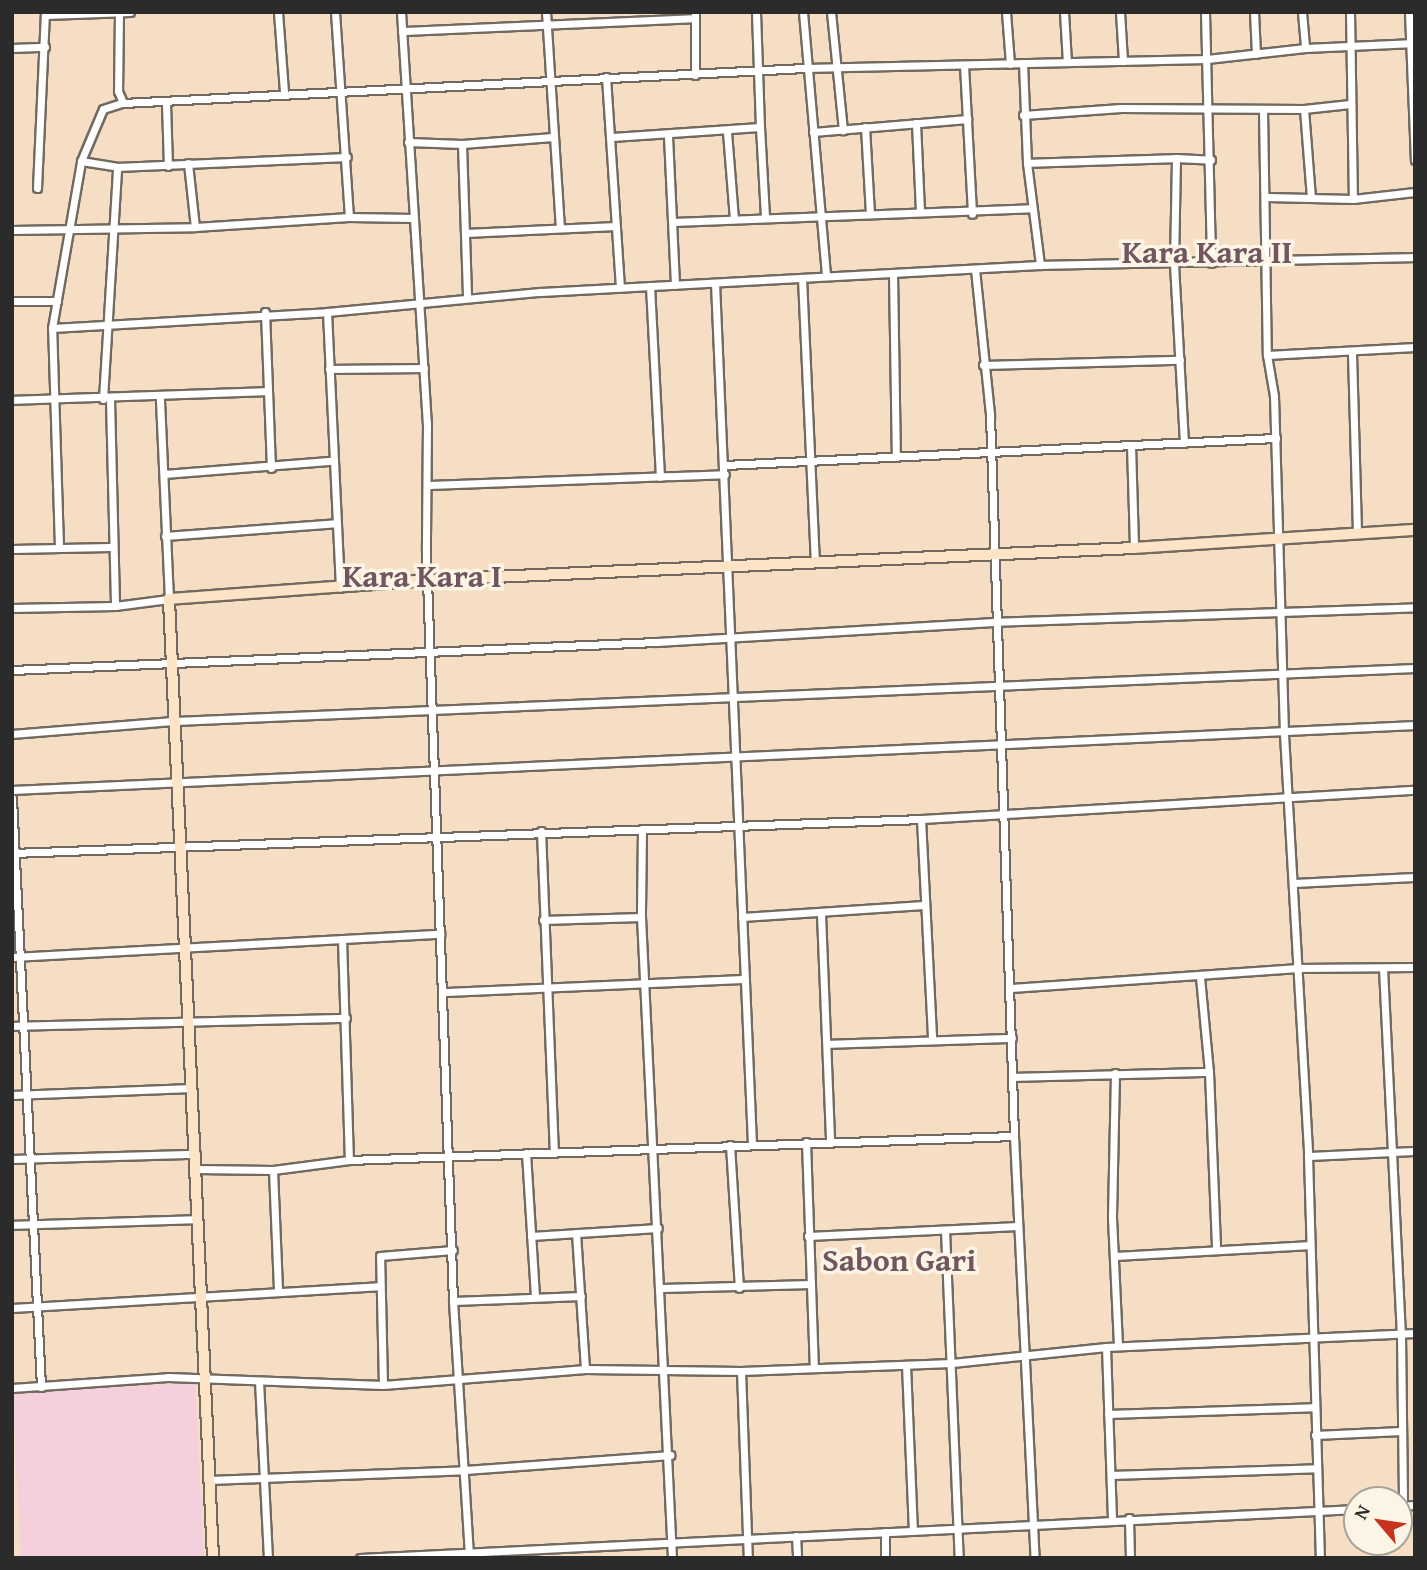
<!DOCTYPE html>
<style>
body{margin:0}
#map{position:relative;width:1427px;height:1570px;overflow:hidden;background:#f5dec3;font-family:"Gentium Book Plus",serif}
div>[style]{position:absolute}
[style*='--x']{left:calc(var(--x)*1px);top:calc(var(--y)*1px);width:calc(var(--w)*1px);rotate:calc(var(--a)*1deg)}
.built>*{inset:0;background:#f5cfdb;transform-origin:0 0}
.roads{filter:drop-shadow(2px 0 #726a60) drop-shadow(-2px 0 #726a60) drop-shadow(0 2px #726a60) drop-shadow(0 -2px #726a60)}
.street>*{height:7px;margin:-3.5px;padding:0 3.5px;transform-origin:3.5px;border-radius:3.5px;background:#fff}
.secondary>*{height:10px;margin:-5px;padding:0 5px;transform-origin:5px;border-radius:5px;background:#fee4c6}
span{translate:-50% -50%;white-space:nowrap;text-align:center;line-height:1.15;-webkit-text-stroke:7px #fcf5e5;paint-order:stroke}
.district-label{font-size:32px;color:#71555f;font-weight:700}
.frame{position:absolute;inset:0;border:14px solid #2b2b2b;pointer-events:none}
.north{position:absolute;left:1343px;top:1486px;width:70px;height:70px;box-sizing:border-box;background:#fcf5e5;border:2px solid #a8a49b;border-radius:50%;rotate:299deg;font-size:19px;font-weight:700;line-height:28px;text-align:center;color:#2b2b2b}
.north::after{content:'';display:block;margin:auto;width:24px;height:32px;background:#c8321e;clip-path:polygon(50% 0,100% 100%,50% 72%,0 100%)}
</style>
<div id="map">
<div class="built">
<div style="left:195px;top:1383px;width:175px;height:183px;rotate:87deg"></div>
</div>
<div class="roads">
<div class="street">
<div style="--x:119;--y:12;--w:79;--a:90.7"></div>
<div style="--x:118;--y:91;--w:13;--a:67"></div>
<div style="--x:123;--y:103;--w:683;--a:-2.94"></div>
<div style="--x:805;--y:68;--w:402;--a:-1.3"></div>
<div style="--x:1207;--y:59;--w:99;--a:-6.4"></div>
<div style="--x:1305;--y:48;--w:110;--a:-2.6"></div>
<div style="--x:278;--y:12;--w:80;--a:85.7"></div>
<div style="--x:335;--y:12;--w:205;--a:86.1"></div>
<div style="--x:401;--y:12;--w:413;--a:86.4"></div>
<div style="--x:427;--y:424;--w:127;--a:90.5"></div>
<div style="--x:426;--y:551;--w:750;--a:87.94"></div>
<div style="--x:453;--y:1301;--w:257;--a:86.4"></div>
<div style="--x:546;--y:12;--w:215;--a:86.3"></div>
<div style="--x:695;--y:12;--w:63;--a:90"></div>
<div style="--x:803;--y:12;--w:265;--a:85"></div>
<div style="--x:831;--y:12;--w:119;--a:84.2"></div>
<div style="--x:1006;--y:12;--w:52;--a:85.6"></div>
<div style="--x:1064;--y:12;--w:50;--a:86.6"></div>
<div style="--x:1120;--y:12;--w:49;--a:86.5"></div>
<div style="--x:1205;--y:12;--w:251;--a:88.6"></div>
<div style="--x:1254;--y:12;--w:42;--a:87.3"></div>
<div style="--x:1302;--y:12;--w:36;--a:85"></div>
<div style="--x:1350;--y:12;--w:187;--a:89.1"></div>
<div style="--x:1409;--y:12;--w:148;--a:87.7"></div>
<div style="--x:45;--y:15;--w:85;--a:-2"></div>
<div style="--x:402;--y:31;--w:293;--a:-2.5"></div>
<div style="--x:12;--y:48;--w:33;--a:-2"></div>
<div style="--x:1023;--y:63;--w:100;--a:87.7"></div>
<div style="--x:1027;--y:163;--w:103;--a:82.7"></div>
<div style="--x:964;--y:65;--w:149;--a:86.9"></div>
<div style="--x:606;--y:77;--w:211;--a:86.2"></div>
<div style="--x:166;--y:103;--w:63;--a:88.2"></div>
<div style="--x:1304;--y:109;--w:88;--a:85.5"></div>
<div style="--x:1263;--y:110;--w:245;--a:89.1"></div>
<div style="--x:1267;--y:355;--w:42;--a:80.3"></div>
<div style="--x:1274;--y:396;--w:338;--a:88.3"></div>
<div style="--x:1284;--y:734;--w:423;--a:86.7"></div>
<div style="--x:1308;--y:1156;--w:402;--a:88.3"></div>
<div style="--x:1023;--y:115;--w:98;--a:-4.1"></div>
<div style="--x:1121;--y:108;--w:183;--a:0.3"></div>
<div style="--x:1304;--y:109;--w:46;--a:-6.2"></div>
<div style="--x:916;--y:123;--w:89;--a:87.4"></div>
<div style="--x:760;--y:127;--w:90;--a:86.8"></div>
<div style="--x:865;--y:127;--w:87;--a:86.7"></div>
<div style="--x:727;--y:132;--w:87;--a:85.4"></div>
<div style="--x:813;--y:132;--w:155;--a:-4.8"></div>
<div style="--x:668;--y:136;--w:149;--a:87.3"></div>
<div style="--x:612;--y:137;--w:148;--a:-3.9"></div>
<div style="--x:760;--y:127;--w:115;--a:-92"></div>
<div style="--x:408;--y:142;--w:54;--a:2.1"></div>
<div style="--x:462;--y:144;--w:91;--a:-4.4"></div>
<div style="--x:462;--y:144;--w:153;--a:88.1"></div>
<div style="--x:81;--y:161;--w:36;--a:9"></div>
<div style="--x:117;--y:167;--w:230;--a:-2.5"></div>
<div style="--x:188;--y:163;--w:64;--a:83.8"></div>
<div style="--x:1027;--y:163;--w:149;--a:-1.9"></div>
<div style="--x:37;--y:188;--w:176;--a:-87.4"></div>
<div style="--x:1267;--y:197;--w:86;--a:1.3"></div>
<div style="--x:1353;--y:199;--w:62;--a:-6.4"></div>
<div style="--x:673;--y:222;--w:359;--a:-2.2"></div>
<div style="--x:12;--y:230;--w:183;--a:-0.9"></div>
<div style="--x:195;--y:227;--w:154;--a:-3.7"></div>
<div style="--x:349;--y:217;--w:64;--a:0.9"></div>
<div style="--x:465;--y:233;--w:151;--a:-2.7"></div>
<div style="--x:975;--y:269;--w:147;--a:84.1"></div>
<div style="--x:990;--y:415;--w:721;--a:88.09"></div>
<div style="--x:1014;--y:1136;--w:423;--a:87.2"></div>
<div style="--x:893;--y:273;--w:182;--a:89.1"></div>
<div style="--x:802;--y:278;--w:284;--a:87.4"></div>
<div style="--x:715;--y:283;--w:862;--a:87.54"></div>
<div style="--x:650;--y:286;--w:191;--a:87"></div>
<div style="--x:12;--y:301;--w:45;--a:0"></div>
<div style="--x:265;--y:312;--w:156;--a:87.8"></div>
<div style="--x:327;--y:312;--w:276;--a:87.3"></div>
<div style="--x:52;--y:328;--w:169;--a:-80.1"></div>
<div style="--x:81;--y:161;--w:56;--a:-67.1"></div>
<div style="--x:103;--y:109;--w:20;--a:-18"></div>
<div style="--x:1352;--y:353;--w:181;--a:88.4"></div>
<div style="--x:1267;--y:355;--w:148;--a:-3.1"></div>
<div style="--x:983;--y:365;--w:197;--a:-1.5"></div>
<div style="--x:329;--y:369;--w:95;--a:-0.6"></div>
<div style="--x:103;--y:399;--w:232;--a:-86.5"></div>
<div style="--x:110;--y:399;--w:207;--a:88.6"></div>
<div style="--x:12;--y:400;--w:255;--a:-2"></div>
<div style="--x:1184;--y:443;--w:180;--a:-93.2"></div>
<div style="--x:1174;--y:263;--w:105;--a:-88.9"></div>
<div style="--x:1176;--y:158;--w:35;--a:3"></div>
<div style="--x:1131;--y:445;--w:103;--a:88.3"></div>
<div style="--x:725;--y:465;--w:552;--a:-2.81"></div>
<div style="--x:164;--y:474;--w:168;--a:-4.5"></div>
<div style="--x:429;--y:485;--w:296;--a:-2.1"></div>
<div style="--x:165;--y:536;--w:171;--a:-4.3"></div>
<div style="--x:59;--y:547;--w:219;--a:-91.8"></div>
<div style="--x:52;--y:328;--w:275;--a:-3.3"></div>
<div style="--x:327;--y:312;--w:214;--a:-5.4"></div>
<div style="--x:540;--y:292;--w:501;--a:-3.09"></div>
<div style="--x:1040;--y:265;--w:375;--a:-1.2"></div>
<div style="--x:12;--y:549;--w:98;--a:-1.2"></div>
<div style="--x:12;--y:608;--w:103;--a:-1.1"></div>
<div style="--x:115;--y:606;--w:54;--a:-7.4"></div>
<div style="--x:169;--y:599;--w:202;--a:-92.6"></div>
<div style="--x:12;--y:670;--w:645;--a:-2.49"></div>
<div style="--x:656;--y:642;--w:339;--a:-3.4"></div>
<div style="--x:994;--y:622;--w:421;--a:-2"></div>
<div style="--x:12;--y:734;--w:164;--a:-4.6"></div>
<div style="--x:175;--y:721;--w:1241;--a:-2.45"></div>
<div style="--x:12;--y:790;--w:1405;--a:-2.65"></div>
<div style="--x:12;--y:798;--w:590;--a:87.18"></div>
<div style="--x:921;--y:819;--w:219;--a:87.1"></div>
<div style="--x:642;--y:829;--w:88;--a:90.7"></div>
<div style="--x:641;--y:917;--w:642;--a:87.23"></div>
<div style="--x:541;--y:831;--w:321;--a:87.7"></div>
<div style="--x:12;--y:853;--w:910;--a:-2.14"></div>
<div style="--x:921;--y:819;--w:495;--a:-3.4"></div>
<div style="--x:1293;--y:883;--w:122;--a:-2.8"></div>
<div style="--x:821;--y:914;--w:226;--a:87.7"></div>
<div style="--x:742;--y:917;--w:182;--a:-3.8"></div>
<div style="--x:543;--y:920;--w:98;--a:-1.8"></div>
<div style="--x:342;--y:939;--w:221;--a:88.2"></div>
<div style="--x:12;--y:957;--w:429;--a:-3.1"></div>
<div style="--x:1383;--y:968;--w:367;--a:87.2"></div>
<div style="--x:1401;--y:1335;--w:171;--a:89.3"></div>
<div style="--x:1200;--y:977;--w:95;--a:84.6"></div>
<div style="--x:1209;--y:1072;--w:178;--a:87.7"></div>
<div style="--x:1011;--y:988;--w:288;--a:-4"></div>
<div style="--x:1298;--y:968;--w:117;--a:-0.5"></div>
<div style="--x:444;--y:992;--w:301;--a:-2.5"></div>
<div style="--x:12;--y:1026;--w:334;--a:-1.4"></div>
<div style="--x:827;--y:1044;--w:185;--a:-1.9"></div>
<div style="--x:1115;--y:1073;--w:145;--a:91.2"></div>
<div style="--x:1112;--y:1218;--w:128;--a:87.3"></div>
<div style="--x:1014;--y:1077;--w:195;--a:-1.5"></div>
<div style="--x:12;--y:1095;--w:180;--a:-2.2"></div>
<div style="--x:806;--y:1142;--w:226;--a:88"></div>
<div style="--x:730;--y:1145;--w:143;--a:86.4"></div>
<div style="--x:526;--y:1153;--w:142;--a:86.4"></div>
<div style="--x:1308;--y:1156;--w:107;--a:-2.7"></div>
<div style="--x:12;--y:1159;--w:184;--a:-1.6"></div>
<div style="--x:196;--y:1169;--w:77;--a:0.7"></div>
<div style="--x:273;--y:1170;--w:77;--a:-7.5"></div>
<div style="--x:349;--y:1160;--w:665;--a:-2.07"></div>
<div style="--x:273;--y:1170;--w:121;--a:87.6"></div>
<div style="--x:12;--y:1225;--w:186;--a:-1.8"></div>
<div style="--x:945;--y:1230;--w:328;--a:87.6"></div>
<div style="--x:576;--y:1233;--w:136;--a:86.2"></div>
<div style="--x:531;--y:1236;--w:127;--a:-3.6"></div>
<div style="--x:808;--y:1236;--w:210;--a:-2.7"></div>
<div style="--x:1114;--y:1256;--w:194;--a:-3.2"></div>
<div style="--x:662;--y:1288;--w:149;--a:-1.5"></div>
<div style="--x:453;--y:1301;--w:128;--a:-2.2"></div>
<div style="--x:12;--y:1308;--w:367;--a:-3.4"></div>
<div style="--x:1106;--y:1347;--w:171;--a:88"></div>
<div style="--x:906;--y:1365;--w:166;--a:87.6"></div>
<div style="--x:741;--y:1371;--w:187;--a:87.9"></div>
<div style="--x:259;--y:1381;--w:177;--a:87.1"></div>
<div style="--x:383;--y:1385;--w:129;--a:-91.3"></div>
<div style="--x:380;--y:1256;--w:73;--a:-4.7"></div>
<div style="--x:12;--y:1388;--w:156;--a:-4"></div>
<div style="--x:168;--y:1377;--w:215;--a:2.1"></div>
<div style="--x:383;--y:1385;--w:203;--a:-4.5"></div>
<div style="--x:585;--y:1369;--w:156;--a:0.7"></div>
<div style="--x:741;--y:1371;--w:211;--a:-2.2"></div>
<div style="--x:952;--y:1363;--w:155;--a:-5.9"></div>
<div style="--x:1106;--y:1347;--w:309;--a:-2.6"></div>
<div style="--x:1108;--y:1414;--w:206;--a:-1.9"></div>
<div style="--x:1315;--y:1435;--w:86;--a:-2.7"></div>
<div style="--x:1111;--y:1475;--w:206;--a:-1.9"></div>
<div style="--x:209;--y:1480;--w:256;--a:-2.2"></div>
<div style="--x:465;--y:1470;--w:206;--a:-4.2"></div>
<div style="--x:1399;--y:1506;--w:16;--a:-4"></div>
<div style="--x:1129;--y:1518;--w:40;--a:88.6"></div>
<div style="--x:885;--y:1532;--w:26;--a:90"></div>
<div style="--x:796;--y:1536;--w:22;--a:87"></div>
<div style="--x:360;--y:1558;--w:998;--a:-2.81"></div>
</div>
<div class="secondary">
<div style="--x:213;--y:1558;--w:960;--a:-92.63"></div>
<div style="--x:169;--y:599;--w:259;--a:-4.2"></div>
<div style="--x:427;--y:580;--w:708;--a:-2.59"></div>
<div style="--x:1134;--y:548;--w:282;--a:-3.7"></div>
</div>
</div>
<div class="district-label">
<span style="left:1207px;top:252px">Kara Kara II</span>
<span style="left:422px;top:576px">Kara Kara I</span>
<span style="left:899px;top:1260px">Sabon Gari</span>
</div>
<div class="frame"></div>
<div class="north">N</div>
</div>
